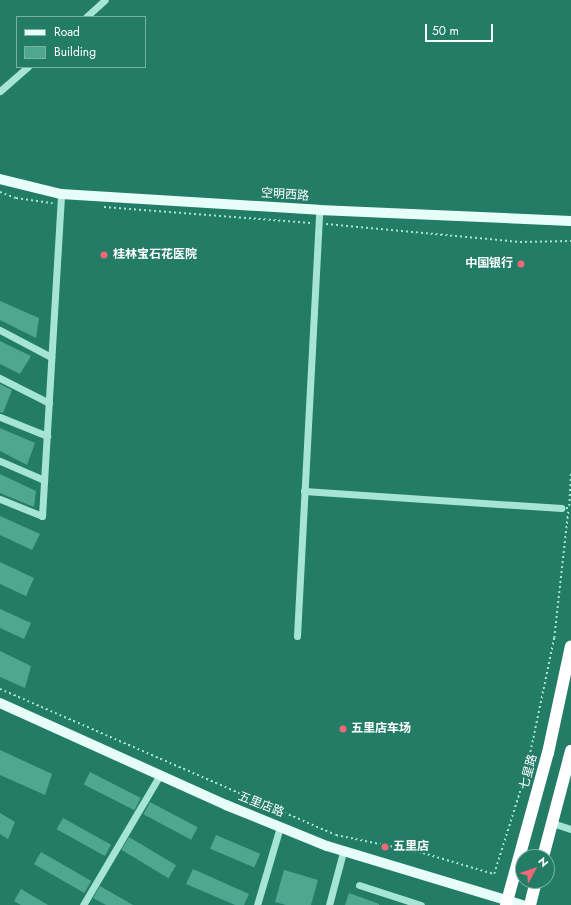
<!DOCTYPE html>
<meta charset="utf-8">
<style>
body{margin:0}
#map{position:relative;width:571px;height:905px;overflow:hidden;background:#237c66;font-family:Jost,"Noto Sans SC",sans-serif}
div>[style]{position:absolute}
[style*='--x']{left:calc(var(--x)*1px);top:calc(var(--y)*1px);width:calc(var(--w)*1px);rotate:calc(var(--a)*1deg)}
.building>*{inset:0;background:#50a791;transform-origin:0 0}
.path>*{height:1.5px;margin-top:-0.75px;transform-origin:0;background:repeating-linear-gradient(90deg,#a6e5d5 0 2px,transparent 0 5px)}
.minor>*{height:7px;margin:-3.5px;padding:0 3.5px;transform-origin:3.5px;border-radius:3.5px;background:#a6e5d5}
.major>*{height:10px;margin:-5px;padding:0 5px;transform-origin:5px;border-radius:5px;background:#e7fdf8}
.highway>*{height:12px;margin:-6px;padding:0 6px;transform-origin:6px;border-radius:6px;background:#fff}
.path-bridge>*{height:1.5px;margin-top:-0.75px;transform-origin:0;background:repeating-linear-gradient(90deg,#a6e5d5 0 2px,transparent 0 5px)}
.dots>*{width:11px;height:11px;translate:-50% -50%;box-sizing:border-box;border:2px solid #237c66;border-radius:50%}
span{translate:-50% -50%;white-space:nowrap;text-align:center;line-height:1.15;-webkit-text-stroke:4px #237c66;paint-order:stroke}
.street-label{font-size:12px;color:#fff}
.poi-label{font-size:12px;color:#fff;font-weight:700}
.left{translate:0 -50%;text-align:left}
.right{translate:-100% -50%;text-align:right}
.legend{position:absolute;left:16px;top:16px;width:130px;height:52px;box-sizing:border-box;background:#237c66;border:1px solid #7bb0a3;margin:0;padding:5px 7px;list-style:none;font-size:12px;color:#fff}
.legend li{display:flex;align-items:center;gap:8px;height:20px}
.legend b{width:20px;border:1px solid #7bb0a3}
.north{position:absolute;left:515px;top:849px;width:40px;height:40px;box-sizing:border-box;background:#237c66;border:1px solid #7bb0a3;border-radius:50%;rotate:50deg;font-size:11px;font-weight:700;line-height:16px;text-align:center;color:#fff}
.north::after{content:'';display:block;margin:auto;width:14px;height:18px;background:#f16976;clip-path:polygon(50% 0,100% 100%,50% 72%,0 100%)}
.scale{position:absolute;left:425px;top:24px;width:68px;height:18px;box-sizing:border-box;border:2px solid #fff;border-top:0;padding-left:5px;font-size:12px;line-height:14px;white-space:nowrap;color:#fff;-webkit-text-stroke:3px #237c66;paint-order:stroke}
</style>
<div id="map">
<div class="building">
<div style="clip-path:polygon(0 301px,39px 318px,36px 338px,0 320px)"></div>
<div style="clip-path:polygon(0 341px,31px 356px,20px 374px,0 364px)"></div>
<div style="clip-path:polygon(0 384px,12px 390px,3px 413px,0 412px)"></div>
<div style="clip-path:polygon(0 428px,35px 443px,27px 465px,0 451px)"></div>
<div style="clip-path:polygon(0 474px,36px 491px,34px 507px,0 493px)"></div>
<div style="clip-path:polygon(0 516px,40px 534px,32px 550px,0 535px)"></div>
<div style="clip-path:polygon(0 562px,34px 578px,26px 596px,0 584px)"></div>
<div style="clip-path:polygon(0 609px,31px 623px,24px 639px,0 628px)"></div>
<div style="clip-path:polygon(0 651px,31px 666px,25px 688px,0 677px)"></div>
<div style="clip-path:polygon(0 750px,52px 774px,45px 795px,0 775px)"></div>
<div style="left:90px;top:772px;width:57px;height:14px;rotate:27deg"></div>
<div style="left:150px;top:802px;width:54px;height:14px;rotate:28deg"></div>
<div style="clip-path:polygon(0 813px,15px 822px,8px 839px,0 834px)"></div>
<div style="left:63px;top:818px;width:55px;height:13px;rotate:29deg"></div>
<div style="left:216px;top:835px;width:48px;height:15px;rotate:23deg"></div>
<div style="left:129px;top:837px;width:55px;height:15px;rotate:31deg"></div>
<div style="left:41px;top:852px;width:58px;height:14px;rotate:30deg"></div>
<div style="clip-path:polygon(193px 869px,249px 894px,244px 905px,235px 905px,186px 884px)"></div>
<div style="clip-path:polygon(284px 870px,318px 880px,311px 905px,286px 905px,275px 902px)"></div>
<div style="clip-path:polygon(100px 886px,133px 905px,106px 905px,93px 898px)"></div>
<div style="clip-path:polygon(21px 889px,48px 905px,21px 905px,14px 901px)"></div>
<div style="clip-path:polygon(349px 893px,379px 904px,379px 905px,345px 905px)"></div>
</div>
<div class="path">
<div style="--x:0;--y:192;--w:17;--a:21"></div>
<div style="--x:16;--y:198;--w:37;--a:8"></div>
<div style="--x:104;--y:207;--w:207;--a:4.4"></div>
<div style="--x:326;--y:224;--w:195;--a:5.3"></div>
<div style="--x:520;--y:242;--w:51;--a:-1.1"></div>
<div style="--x:569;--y:506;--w:34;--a:-87"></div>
<div style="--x:0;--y:689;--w:366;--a:23.5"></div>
<div style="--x:336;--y:835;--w:89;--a:11.7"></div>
<div style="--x:423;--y:853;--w:74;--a:16.5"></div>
<div style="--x:494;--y:874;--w:107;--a:-72.6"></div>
<div style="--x:526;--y:772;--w:137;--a:-78.2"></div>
<div style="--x:554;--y:638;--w:127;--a:-83.7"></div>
</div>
<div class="minor">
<div style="--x:86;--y:17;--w:25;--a:-42"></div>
<div style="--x:0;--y:91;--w:37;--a:-41"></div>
<div style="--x:0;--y:330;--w:58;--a:27.9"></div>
<div style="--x:0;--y:378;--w:55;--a:27"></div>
<div style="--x:0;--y:417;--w:51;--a:22"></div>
<div style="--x:0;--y:461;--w:48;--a:23.4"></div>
<div style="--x:304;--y:491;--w:258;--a:3.8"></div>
<div style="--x:0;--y:499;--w:45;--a:22"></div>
<div style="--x:42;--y:516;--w:323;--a:-86.6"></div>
<div style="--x:297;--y:636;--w:427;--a:-87"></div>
<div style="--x:552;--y:823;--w:20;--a:18"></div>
<div style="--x:359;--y:885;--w:65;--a:17.9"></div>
<div style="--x:83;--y:905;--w:151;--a:-59.4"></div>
<div style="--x:257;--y:905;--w:81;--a:-73.6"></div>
<div style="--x:329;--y:905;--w:55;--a:-75.2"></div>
</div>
<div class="major">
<div style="--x:0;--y:179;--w:63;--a:13.8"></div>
<div style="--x:61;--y:194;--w:258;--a:3.5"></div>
<div style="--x:319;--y:210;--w:252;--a:2.5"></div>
<div style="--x:0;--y:703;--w:248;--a:24.3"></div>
<div style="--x:226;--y:805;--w:109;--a:22.1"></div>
<div style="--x:327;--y:846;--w:204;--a:16.8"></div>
</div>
<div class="highway">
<div style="--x:543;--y:857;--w:110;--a:-75.2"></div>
<div style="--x:506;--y:905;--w:158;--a:-74.6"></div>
<div style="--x:548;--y:753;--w:109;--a:-77.9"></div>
<div style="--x:530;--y:905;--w:25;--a:-76"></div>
</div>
<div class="path-bridge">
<div style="--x:561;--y:508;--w:10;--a:0"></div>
</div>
<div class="dots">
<div style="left:104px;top:255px;background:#f16976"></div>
<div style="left:521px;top:264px;background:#f16976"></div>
<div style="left:343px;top:729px;background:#f16976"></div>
<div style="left:385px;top:847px;background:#f16976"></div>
</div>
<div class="street-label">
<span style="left:285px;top:195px;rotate:4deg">空明西路</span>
<span style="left:529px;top:772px;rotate:-75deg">七星路</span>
<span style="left:261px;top:805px;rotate:22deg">五里店路</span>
</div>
<div class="poi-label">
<span class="left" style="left:113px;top:255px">桂林宝石花医院</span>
<span class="right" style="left:513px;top:264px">中国银行</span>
<span class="left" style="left:351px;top:729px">五里店车场</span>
<span class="left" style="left:393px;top:847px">五里店</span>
</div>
<ul class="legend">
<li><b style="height:5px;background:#e7fdf8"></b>Road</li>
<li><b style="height:11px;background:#50a791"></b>Building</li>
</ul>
<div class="north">N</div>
<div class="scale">50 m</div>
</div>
